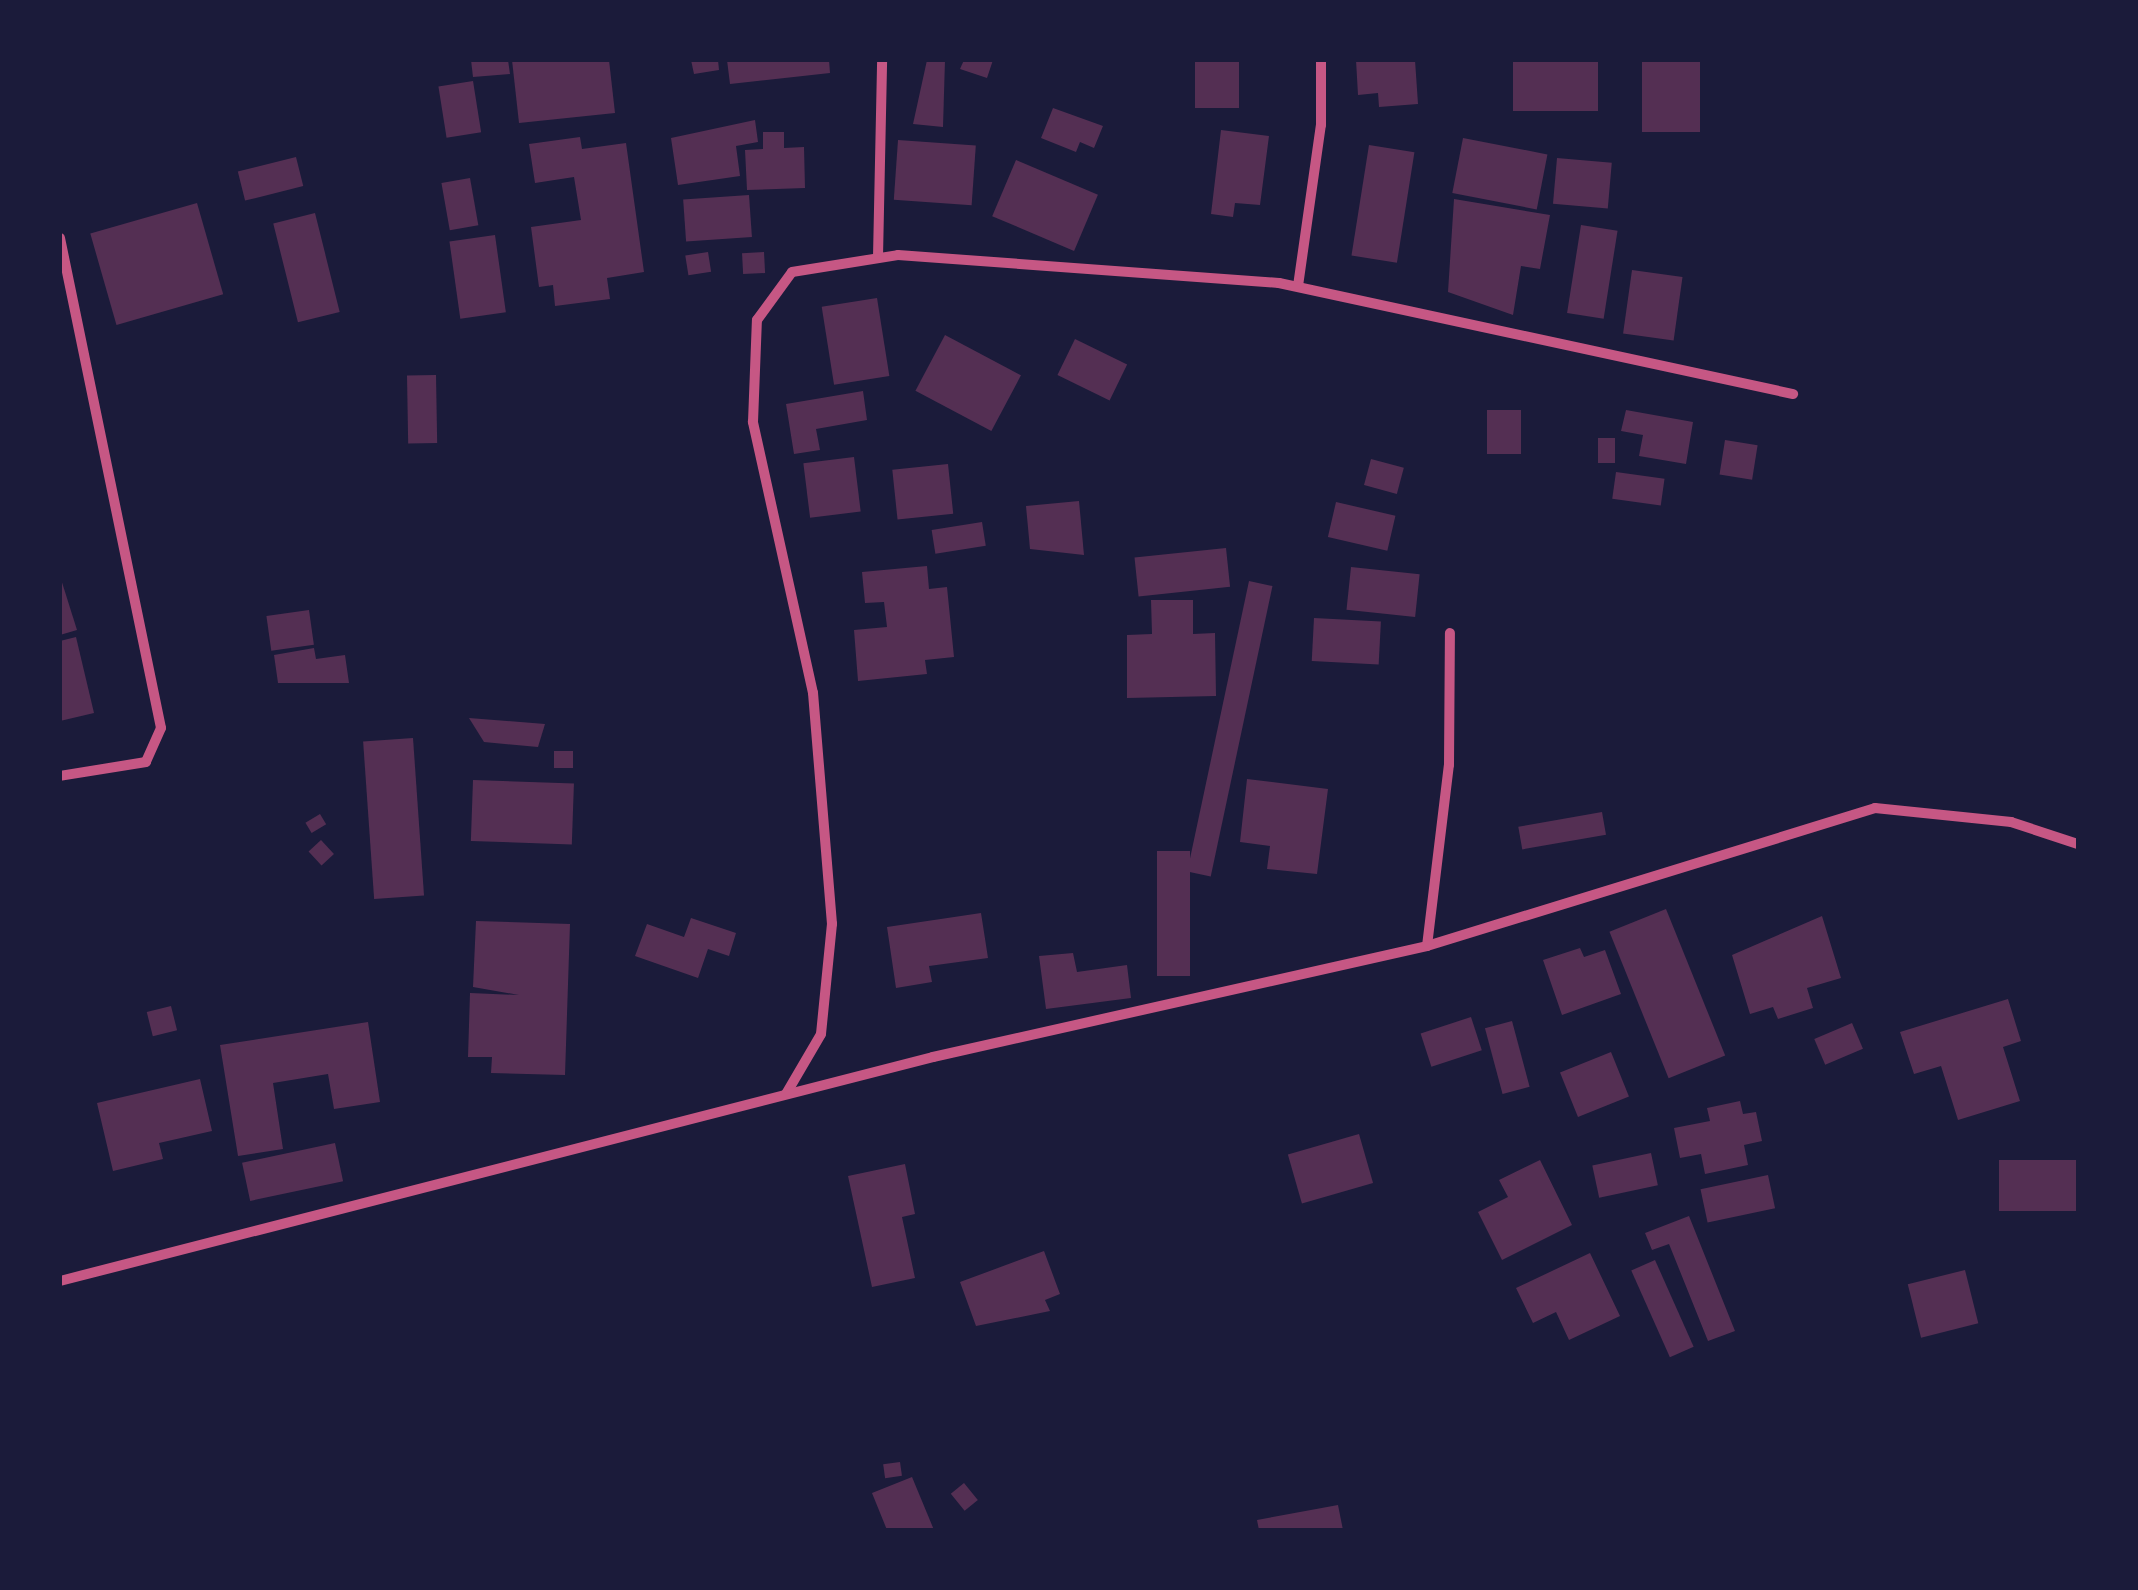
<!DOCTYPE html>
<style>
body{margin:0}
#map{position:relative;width:2138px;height:1590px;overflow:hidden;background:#1b1b3a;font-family:"Open Sans",sans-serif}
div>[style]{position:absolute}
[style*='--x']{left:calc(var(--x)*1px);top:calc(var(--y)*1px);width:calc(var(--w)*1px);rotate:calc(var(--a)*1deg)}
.building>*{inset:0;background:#542f53;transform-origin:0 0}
.minor>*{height:10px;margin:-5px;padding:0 5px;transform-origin:5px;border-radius:5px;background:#c65784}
span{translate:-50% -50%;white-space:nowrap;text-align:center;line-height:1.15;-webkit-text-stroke:9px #1b1b3a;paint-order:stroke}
.frame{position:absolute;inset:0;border:62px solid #1b1b3a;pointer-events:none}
</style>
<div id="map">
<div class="building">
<div style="clip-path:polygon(471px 60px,508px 60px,510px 74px,473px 77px)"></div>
<div style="clip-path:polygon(512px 60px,609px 60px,615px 113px,519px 123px)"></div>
<div style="clip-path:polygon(691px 60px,718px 60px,719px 70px,694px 74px)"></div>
<div style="clip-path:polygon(727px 60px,829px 60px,830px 73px,730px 84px)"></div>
<div style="clip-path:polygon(927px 60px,945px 60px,943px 127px,913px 124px)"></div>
<div style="clip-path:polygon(964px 60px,993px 60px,987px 78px,960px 69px)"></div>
<div style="left:1195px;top:60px;width:44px;height:48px"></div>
<div style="clip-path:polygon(1356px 60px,1415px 60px,1418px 104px,1379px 107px,1378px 93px,1358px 95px)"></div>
<div style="left:1513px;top:60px;width:85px;height:51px"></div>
<div style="left:1642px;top:60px;width:58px;height:72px"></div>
<div style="left:473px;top:81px;width:52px;height:35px;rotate:81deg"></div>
<div style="clip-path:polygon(1053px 108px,1103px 126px,1094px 148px,1080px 142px,1076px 152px,1041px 138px)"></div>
<div style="clip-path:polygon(755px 120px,758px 142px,736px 146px,740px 176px,678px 185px,671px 138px)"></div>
<div style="clip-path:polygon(1221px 130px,1269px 136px,1260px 205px,1235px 203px,1233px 217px,1211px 214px)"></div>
<div style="clip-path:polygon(763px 132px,784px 132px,784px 148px,804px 147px,805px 188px,747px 190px,745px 150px,763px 149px)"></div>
<div style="clip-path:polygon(580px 137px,582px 149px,626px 143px,644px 272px,607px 278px,610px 299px,555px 306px,553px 285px,539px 287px,531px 227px,581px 220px,574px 177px,535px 183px,529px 144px)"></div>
<div style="left:1463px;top:138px;width:86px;height:56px;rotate:11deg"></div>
<div style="left:898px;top:140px;width:78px;height:60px;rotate:4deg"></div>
<div style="left:1369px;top:145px;width:46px;height:112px;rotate:9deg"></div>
<div style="left:296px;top:157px;width:30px;height:60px;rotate:76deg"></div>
<div style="left:1557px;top:158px;width:55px;height:46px;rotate:5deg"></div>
<div style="left:1016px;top:160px;width:89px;height:61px;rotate:23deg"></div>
<div style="left:470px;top:178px;width:48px;height:29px;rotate:80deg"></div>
<div style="left:749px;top:195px;width:42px;height:66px;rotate:86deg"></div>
<div style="clip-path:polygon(1454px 199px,1550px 215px,1540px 269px,1521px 266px,1513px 315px,1448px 292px)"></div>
<div style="left:197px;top:203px;width:95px;height:111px;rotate:74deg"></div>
<div style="left:315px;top:213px;width:102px;height:43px;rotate:76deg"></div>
<div style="left:1581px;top:225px;width:37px;height:89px;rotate:9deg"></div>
<div style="left:495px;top:235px;width:78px;height:46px;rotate:82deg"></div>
<div style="left:708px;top:252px;width:20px;height:23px;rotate:81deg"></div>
<div style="left:764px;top:252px;width:21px;height:22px;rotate:87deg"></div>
<div style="left:1632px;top:270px;width:51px;height:64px;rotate:8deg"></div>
<div style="left:877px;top:298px;width:79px;height:56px;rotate:81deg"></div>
<div style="left:945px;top:335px;width:86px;height:63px;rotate:28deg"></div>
<div style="left:1075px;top:339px;width:58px;height:40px;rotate:26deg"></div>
<div style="left:436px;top:375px;width:68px;height:29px;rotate:89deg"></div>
<div style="clip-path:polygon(863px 391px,867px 420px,816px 429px,820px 450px,794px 454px,786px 404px)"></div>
<div style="left:1487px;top:410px;width:34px;height:44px"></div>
<div style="clip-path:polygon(1626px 410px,1693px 422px,1686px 464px,1639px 456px,1643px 435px,1621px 431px)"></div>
<div style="left:1598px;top:438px;width:17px;height:25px"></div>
<div style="left:1725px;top:440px;width:33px;height:35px;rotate:9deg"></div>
<div style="left:854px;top:457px;width:55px;height:51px;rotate:83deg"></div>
<div style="left:1371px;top:459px;width:34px;height:27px;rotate:15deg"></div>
<div style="left:948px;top:464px;width:50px;height:56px;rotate:84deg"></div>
<div style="left:1616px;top:472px;width:49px;height:27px;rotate:8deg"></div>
<div style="clip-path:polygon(1079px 501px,1084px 555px,1030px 549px,1026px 506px)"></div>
<div style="left:1336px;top:502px;width:61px;height:36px;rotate:13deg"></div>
<div style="left:982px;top:522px;width:24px;height:51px;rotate:81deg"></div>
<div style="left:1226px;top:548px;width:39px;height:92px;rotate:84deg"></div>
<div style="clip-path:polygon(927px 566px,929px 589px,947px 587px,954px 657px,925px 660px,927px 674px,858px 681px,854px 630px,887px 627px,884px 602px,865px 603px,862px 572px)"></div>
<div style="left:1351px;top:567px;width:69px;height:43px;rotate:6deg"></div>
<div style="clip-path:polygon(60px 576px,77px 630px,60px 635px)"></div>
<div style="left:1249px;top:581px;width:24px;height:297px;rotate:12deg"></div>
<div style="clip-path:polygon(1151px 600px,1193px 600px,1193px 634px,1215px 633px,1216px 696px,1127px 698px,1127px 635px,1152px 634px)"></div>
<div style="left:309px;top:610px;width:35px;height:43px;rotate:82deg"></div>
<div style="left:1314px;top:618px;width:67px;height:43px;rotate:3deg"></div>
<div style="clip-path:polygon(76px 637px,94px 713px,60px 721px,60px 641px)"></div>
<div style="clip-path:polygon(314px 648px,316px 659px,345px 655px,349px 683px,278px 683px,274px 655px)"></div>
<div style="clip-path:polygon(469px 718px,545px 724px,538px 747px,484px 742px)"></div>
<div style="left:413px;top:738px;width:158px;height:50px;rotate:86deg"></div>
<div style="left:554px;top:751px;width:19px;height:17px"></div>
<div style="clip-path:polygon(1247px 779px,1328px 789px,1317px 874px,1267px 869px,1270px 846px,1240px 842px)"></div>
<div style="left:473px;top:780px;width:101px;height:61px;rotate:2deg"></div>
<div style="left:1602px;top:812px;width:23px;height:85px;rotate:80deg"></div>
<div style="left:320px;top:814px;width:12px;height:17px;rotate:59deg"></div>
<div style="left:321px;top:840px;width:19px;height:17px;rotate:47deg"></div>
<div style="left:1157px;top:851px;width:33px;height:125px"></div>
<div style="left:1666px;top:909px;width:158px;height:61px;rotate:68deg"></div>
<div style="clip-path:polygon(981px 913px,988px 958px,929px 966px,932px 982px,896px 988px,887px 927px)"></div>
<div style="clip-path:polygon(1822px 916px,1841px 978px,1807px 988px,1813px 1008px,1778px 1019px,1773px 1007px,1750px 1014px,1732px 955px)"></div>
<div style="clip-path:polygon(691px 918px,736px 933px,729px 956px,708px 949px,698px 978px,635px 956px,647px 924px,684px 937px)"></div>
<div style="clip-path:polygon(476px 921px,570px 924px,565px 1075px,491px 1073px,492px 1057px,468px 1057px,470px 993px,519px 995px,473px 987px)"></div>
<div style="clip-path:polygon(1580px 948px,1584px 957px,1605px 950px,1621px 994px,1562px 1015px,1543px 960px)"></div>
<div style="clip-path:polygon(1073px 953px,1077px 972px,1127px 965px,1131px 998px,1046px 1009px,1039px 956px)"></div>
<div style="clip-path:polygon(2008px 999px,2021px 1041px,2003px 1047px,2020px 1101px,1958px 1120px,1941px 1066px,1914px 1074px,1900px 1032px)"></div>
<div style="left:171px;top:1006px;width:25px;height:25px;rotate:76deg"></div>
<div style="left:1471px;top:1017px;width:35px;height:53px;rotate:72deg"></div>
<div style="left:1512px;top:1021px;width:68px;height:28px;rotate:75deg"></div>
<div style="clip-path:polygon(368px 1022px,380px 1102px,334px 1109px,328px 1074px,273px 1083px,283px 1149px,238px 1156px,220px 1045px)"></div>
<div style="left:1852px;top:1023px;width:28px;height:41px;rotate:67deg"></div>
<div style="left:1611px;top:1052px;width:48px;height:55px;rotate:68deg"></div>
<div style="clip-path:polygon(200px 1079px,212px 1131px,159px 1143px,163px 1159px,113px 1171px,97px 1103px)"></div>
<div style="clip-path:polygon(1740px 1101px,1743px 1114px,1756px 1112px,1762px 1141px,1744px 1145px,1748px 1165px,1705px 1174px,1701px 1154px,1680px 1158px,1674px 1128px,1710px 1121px,1707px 1108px)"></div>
<div style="left:1359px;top:1134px;width:51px;height:74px;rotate:74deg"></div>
<div style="left:335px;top:1143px;width:39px;height:95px;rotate:78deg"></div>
<div style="left:1651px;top:1153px;width:33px;height:60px;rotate:78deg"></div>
<div style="clip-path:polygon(1540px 1160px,1572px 1225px,1502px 1260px,1478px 1212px,1508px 1197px,1499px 1180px)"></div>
<div style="left:2078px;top:1160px;width:51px;height:79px;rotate:90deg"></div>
<div style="clip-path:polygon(905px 1164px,915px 1214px,902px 1217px,915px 1278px,872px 1287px,848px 1176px)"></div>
<div style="left:1768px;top:1175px;width:34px;height:69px;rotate:78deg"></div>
<div style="clip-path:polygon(1689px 1216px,1735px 1331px,1708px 1341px,1669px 1244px,1652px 1250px,1645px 1233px)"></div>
<div style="clip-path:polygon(1044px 1251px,1060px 1294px,1045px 1300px,1050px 1311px,976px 1326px,960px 1282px)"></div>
<div style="clip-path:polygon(1590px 1253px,1620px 1316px,1569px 1340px,1556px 1312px,1533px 1323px,1516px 1288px)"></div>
<div style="left:1655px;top:1260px;width:95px;height:26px;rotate:66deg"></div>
<div style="left:1965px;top:1270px;width:55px;height:59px;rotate:76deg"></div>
<div style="left:900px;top:1462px;width:14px;height:17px;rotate:82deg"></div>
<div style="clip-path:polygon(912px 1477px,934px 1530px,887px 1530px,872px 1493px)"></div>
<div style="left:964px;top:1483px;width:22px;height:17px;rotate:51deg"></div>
<div style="clip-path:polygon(1338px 1505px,1343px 1530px,1259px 1530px,1257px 1520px)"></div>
</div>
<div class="minor">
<div style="--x:60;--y:238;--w:500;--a:78.35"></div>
<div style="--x:161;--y:728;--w:37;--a:114"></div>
<div style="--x:146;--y:762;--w:87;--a:170.8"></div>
<div style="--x:878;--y:257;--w:197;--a:-88.8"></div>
<div style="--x:1298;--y:286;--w:163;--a:-81.9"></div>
<div style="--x:1321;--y:125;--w:65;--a:-90"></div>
<div style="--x:1427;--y:946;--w:182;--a:-83.1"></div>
<div style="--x:1449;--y:765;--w:132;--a:-89.6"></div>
<div style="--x:786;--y:1094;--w:69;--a:-59.7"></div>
<div style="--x:821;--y:1034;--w:111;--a:-84.3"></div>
<div style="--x:832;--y:924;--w:232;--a:-94.7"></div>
<div style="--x:813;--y:693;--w:278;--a:-102.5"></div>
<div style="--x:753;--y:422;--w:102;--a:-87.8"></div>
<div style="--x:757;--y:320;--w:59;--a:-53.9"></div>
<div style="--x:792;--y:272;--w:107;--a:-9.1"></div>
<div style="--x:898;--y:255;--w:382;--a:4.2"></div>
<div style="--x:1279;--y:283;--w:526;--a:12.19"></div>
<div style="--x:60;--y:1281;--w:901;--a:-14.39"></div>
<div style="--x:933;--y:1057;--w:506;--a:-12.66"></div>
<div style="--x:1427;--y:946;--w:469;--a:-17.1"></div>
<div style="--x:1875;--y:808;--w:137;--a:5.9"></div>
<div style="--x:2011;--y:822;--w:71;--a:18.2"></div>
</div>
<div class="frame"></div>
</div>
